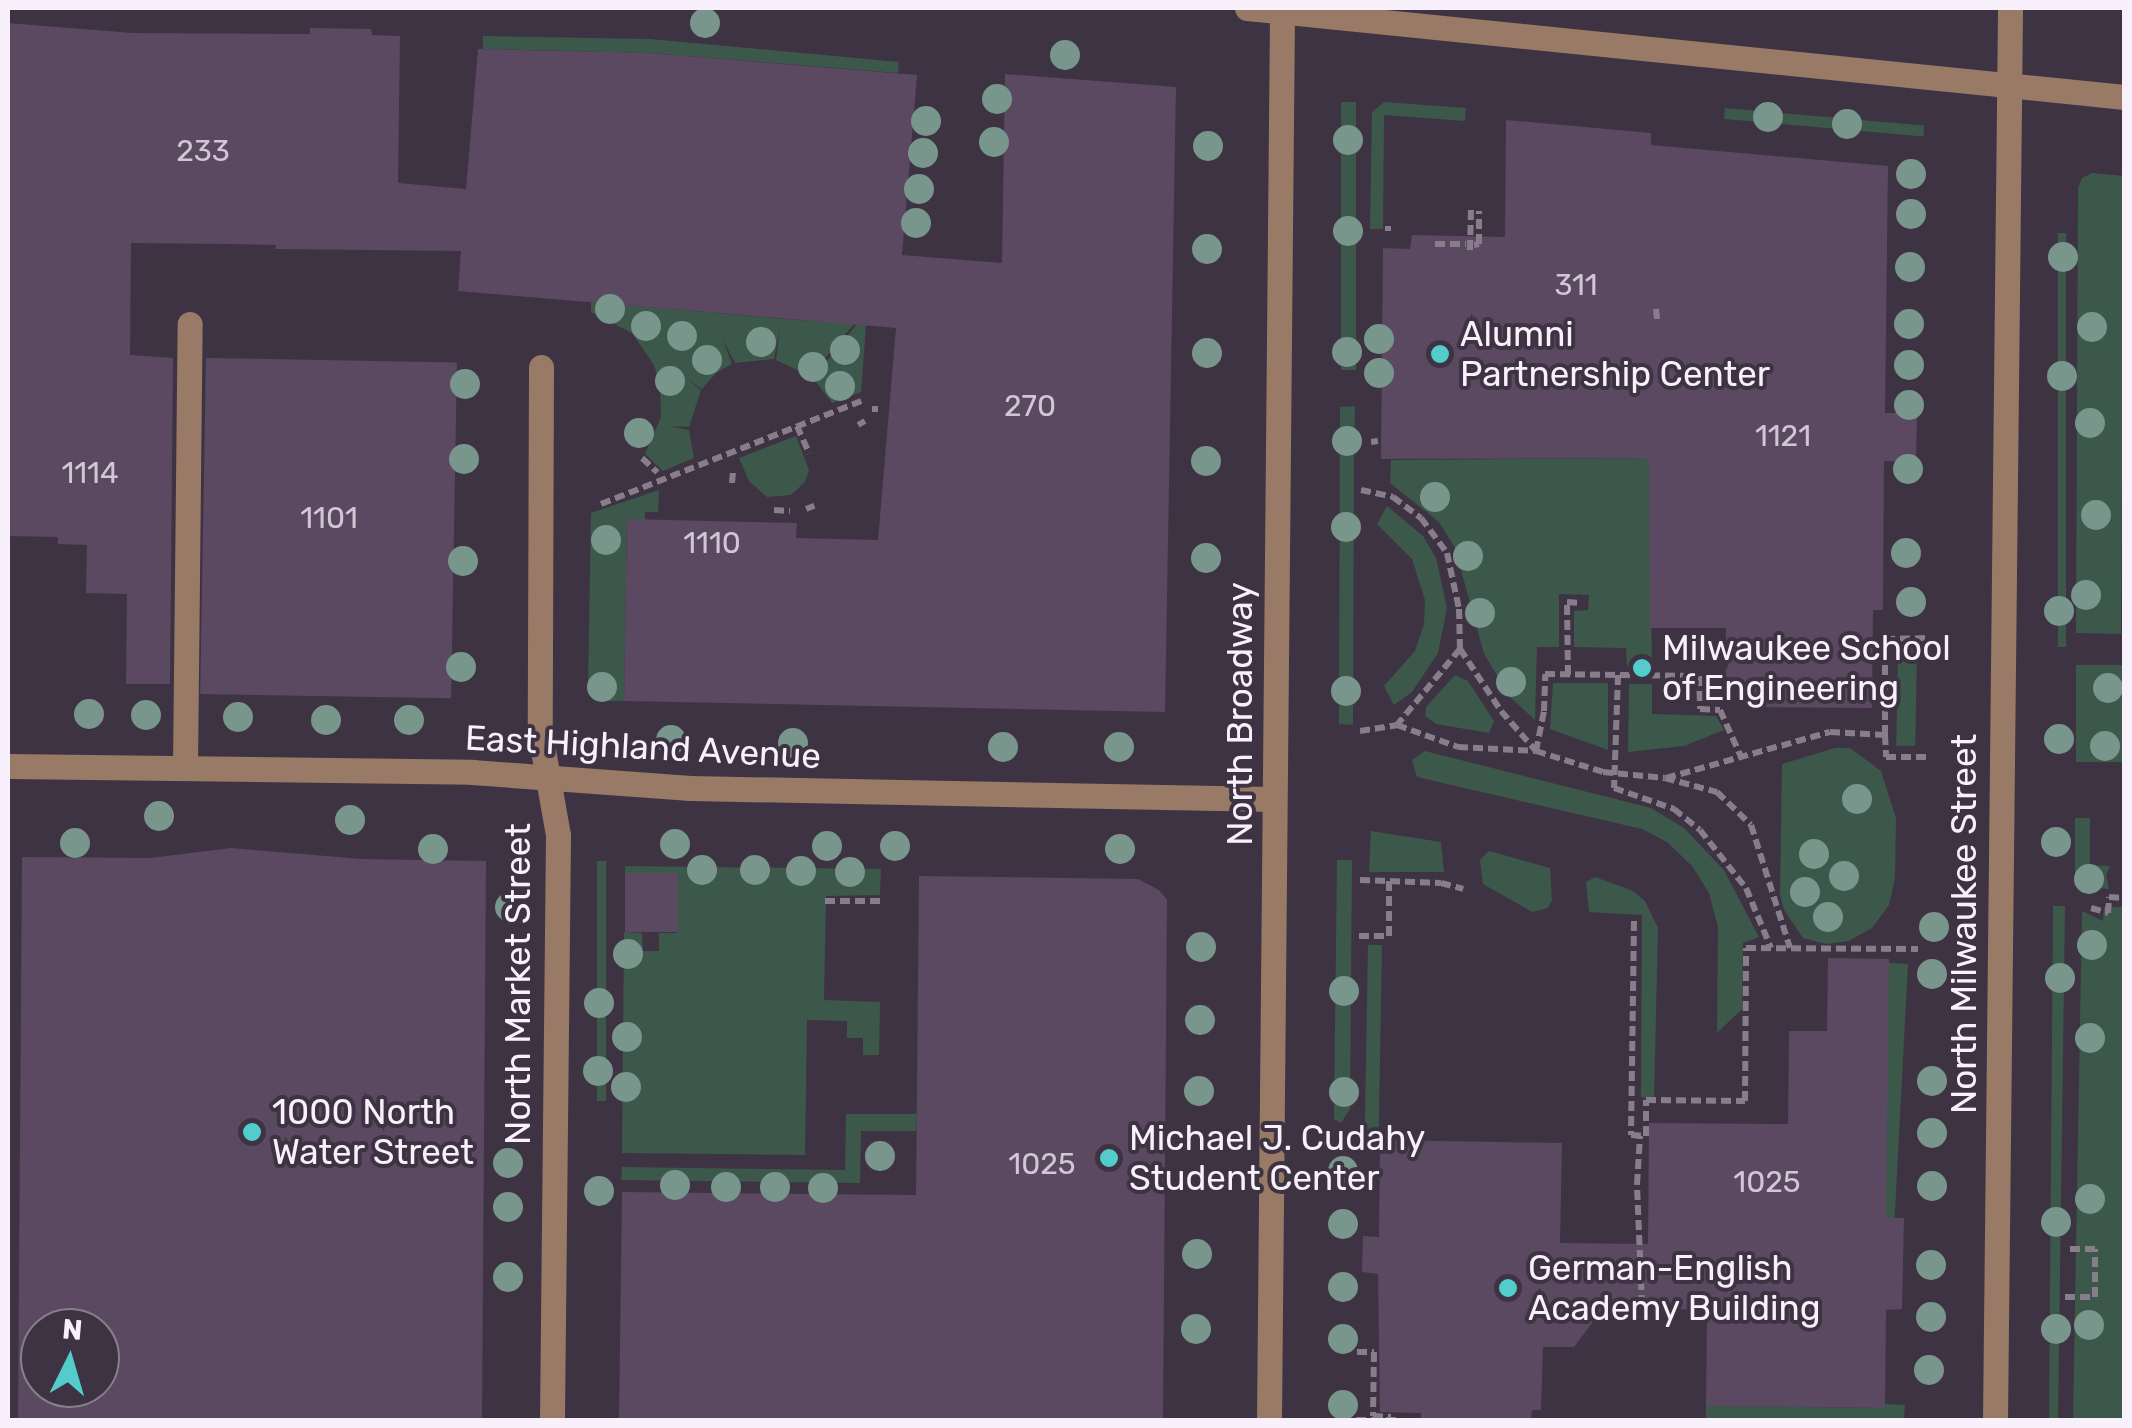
<!DOCTYPE html>
<style>
body{margin:0}
#map{position:relative;width:2132px;height:1428px;overflow:hidden;background:#3e3342;font-family:Rubik,sans-serif}
div>[style]{position:absolute}
[style*='--x']{left:calc(var(--x)*1px);top:calc(var(--y)*1px);width:calc(var(--w)*1px);rotate:calc(var(--a)*1deg)}
.green>*{inset:0;background:#3c584b;transform-origin:0 0}
.building>*{inset:0;background:#5a4961;transform-origin:0 0}
.path>*{height:6px;margin-top:-3px;transform-origin:0;background:repeating-linear-gradient(90deg,#887e8b 0 10px,transparent 0 15px)}
.minor>*{height:25px;margin:-12.5px;padding:0 12.5px;transform-origin:12.5px;border-radius:12.5px;background:#987a67}
.trees>*{width:30px;height:30px;margin:-15px;border-radius:50%;background:#79968d}
.dots>*{width:28px;height:28px;translate:-50% -50%;box-sizing:border-box;border:5px solid #3e3342;border-radius:50%}
span{translate:-50% -50%;white-space:nowrap;text-align:center;line-height:1.15;-webkit-text-stroke:8px #3e3342;paint-order:stroke}
.number-label{font-size:30px;color:#d0c6d4}
.number-label span{-webkit-text-stroke-width:0}
.poi-label{font-size:35px;color:#f8f0fb}
.left{translate:0 -50%;text-align:left}
.street-label{font-size:35px;color:#f8f0fb}
.frame{position:absolute;inset:0;border:10px solid #f8f0fb;pointer-events:none}
.north{position:absolute;left:20px;top:1308px;width:100px;height:100px;box-sizing:border-box;background:#3e3342;border:2px solid #887f8c;border-radius:50%;rotate:5deg;font-size:28px;font-weight:700;line-height:40px;text-align:center;color:#f8f0fb}
.north::after{content:'';display:block;margin:auto;width:35px;height:45px;background:#53cdcb;clip-path:polygon(50% 0,100% 100%,50% 72%,0 100%)}
</style>
<div id="map">
<div class="green">
<div style="clip-path:polygon(483px 36px,650px 39px,899px 62px,898px 73px,649px 53px,483px 49px)"></div>
<div style="left:1341px;top:102px;width:15px;height:268px"></div>
<div style="clip-path:polygon(1384px 102px,1466px 108px,1465px 121px,1384px 115px,1383px 229px,1370px 229px,1372px 112px)"></div>
<div style="left:1725px;top:108px;width:200px;height:11px;rotate:5deg"></div>
<div style="clip-path:polygon(2092px 173px,2124px 176px,2121px 634px,2076px 633px,2078px 188px,2082px 178px)"></div>
<div style="left:2058px;top:233px;width:8px;height:414px"></div>
<div style="clip-path:polygon(591px 302px,786px 319px,854px 324px,810px 376px,776px 360px,780px 327px,774px 359px,735px 363px,723px 340px,732px 364px,716px 373px,702px 389px,687px 379px,701px 390px,689px 427px,670px 426px,689px 430px,694px 458px,663px 471px,645px 454px,661px 417px,660px 385px,654px 365px,632px 333px,591px 312px)"></div>
<div style="clip-path:polygon(857px 324px,866px 325px,861px 392px,832px 403px,813px 378px)"></div>
<div style="clip-path:polygon(1355px 406px,1354px 459px,1353px 725px,1339px 724px,1340px 407px)"></div>
<div style="clip-path:polygon(796px 436px,809px 470px,805px 482px,791px 495px,767px 497px,749px 481px,739px 458px)"></div>
<div style="clip-path:polygon(1649px 458px,1652px 666px,1627px 667px,1626px 648px,1574px 647px,1574px 611px,1588px 610px,1589px 595px,1559px 594px,1559px 647px,1537px 647px,1535px 720px,1510px 697px,1484px 654px,1455px 548px,1439px 522px,1390px 483px,1391px 460px)"></div>
<div style="clip-path:polygon(659px 490px,658px 512px,645px 512px,645px 520px,627px 520px,624px 701px,600px 701px,588px 686px,591px 513px)"></div>
<div style="clip-path:polygon(1387px 506px,1423px 536px,1436px 558px,1447px 608px,1438px 653px,1412px 692px,1394px 705px,1384px 686px,1415px 651px,1424px 624px,1425px 600px,1412px 559px,1377px 524px)"></div>
<div style="left:1917px;top:648px;width:98px;height:19px;rotate:91deg"></div>
<div style="left:2076px;top:665px;width:46px;height:97px"></div>
<div style="clip-path:polygon(1455px 675px,1468px 681px,1494px 721px,1489px 733px,1436px 724px,1425px 716px,1426px 707px)"></div>
<div style="clip-path:polygon(1553px 683px,1608px 683px,1608px 750px,1550px 729px)"></div>
<div style="clip-path:polygon(1629px 684px,1652px 684px,1652px 714px,1716px 716px,1724px 730px,1684px 746px,1628px 752px)"></div>
<div style="clip-path:polygon(1835px 748px,1850px 748px,1881px 771px,1896px 818px,1895px 878px,1889px 905px,1872px 928px,1849px 941px,1826px 944px,1803px 938px,1784px 910px,1780px 895px,1782px 764px)"></div>
<div style="clip-path:polygon(1425px 751px,1651px 808px,1684px 828px,1724px 870px,1759px 937px,1743px 943px,1742px 1009px,1717px 1033px,1718px 927px,1709px 893px,1692px 866px,1667px 842px,1642px 829px,1417px 777px,1412px 760px)"></div>
<div style="clip-path:polygon(2075px 818px,2090px 818px,2090px 865px,2110px 866px,2106px 875px,2109px 889px,2075px 886px)"></div>
<div style="clip-path:polygon(1371px 831px,1441px 842px,1444px 872px,1369px 872px)"></div>
<div style="clip-path:polygon(1489px 851px,1550px 868px,1552px 900px,1548px 908px,1532px 912px,1483px 884px,1480px 860px)"></div>
<div style="clip-path:polygon(1337px 860px,1352px 860px,1350px 1109px,1341px 1123px,1334px 1119px,1334px 1109px)"></div>
<div style="left:597px;top:861px;width:9px;height:240px"></div>
<div style="clip-path:polygon(625px 866px,881px 869px,880px 895px,826px 896px,824px 1000px,880px 1002px,879px 1055px,863px 1055px,863px 1038px,847px 1038px,847px 1021px,807px 1020px,805px 1155px,622px 1153px,624px 932px,642px 933px,643px 951px,659px 951px,659px 933px,677px 933px,678px 874px,625px 873px)"></div>
<div style="clip-path:polygon(1595px 877px,1633px 891px,1645px 901px,1658px 928px,1654px 1100px,1641px 1097px,1642px 915px,1589px 912px,1586px 882px)"></div>
<div style="clip-path:polygon(2053px 906px,2065px 906px,2058px 1420px,2049px 1420px)"></div>
<div style="clip-path:polygon(2104px 907px,2124px 907px,2124px 1420px,2073px 1420px,2082px 911px,2103px 921px)"></div>
<div style="left:1382px;top:945px;width:191px;height:14px;rotate:91deg"></div>
<div style="left:1889px;top:963px;width:19px;height:255px;rotate:3deg"></div>
<div style="clip-path:polygon(846px 1114px,917px 1114px,916px 1131px,861px 1131px,860px 1183px,621px 1180px,622px 1167px,845px 1170px)"></div>
<div style="clip-path:polygon(1885px 1404px,1905px 1405px,1904px 1418px,1706px 1420px,1706px 1406px,1884px 1408px)"></div>
</div>
<div class="building">
<div style="clip-path:polygon(8px 23px,133px 33px,310px 34px,310px 28px,371px 29px,372px 35px,400px 36px,398px 183px,466px 189px,478px 49px,649px 53px,917px 75px,902px 255px,1002px 263px,1005px 74px,1176px 87px,1165px 712px,624px 701px,627px 519px,797px 523px,796px 538px,878px 540px,896px 328px,458px 291px,461px 251px,275px 249px,276px 245px,227px 244px,131px 243px,130px 355px,173px 358px,170px 684px,126px 684px,127px 594px,86px 593px,87px 545px,58px 544px,58px 537px,8px 536px)"></div>
<div style="clip-path:polygon(1506px 120px,1651px 133px,1651px 145px,1888px 166px,1885px 413px,1917px 413px,1916px 462px,1884px 461px,1883px 610px,1873px 610px,1872px 708px,1752px 707px,1752px 684px,1726px 683px,1726px 628px,1650px 628px,1649px 458px,1381px 459px,1383px 248px,1410px 249px,1412px 235px,1505px 237px)"></div>
<div style="left:206px;top:358px;width:251px;height:336px;rotate:1deg"></div>
<div style="clip-path:polygon(evenodd,231px 848px,362px 859px,486px 861px,482px 1420px,18px 1420px,22px 857px,150px 858px,231px 848px,40px 1328px,100px 1328px,100px 1388px,40px 1388px,40px 1328px)"></div>
<div style="left:625px;top:873px;width:53px;height:59px"></div>
<div style="clip-path:polygon(919px 876px,1138px 879px,1159px 890px,1167px 900px,1163px 1420px,619px 1420px,622px 1192px,916px 1195px)"></div>
<div style="clip-path:polygon(1828px 958px,1889px 959px,1886px 1218px,1904px 1218px,1902px 1309px,1886px 1310px,1885px 1408px,1706px 1406px,1707px 1310px,1638px 1308px,1638px 1312px,1601px 1311px,1574px 1347px,1543px 1347px,1541px 1410px,1532px 1410px,1531px 1420px,1421px 1420px,1421px 1413px,1380px 1412px,1378px 1274px,1362px 1272px,1363px 1236px,1379px 1237px,1380px 1140px,1562px 1143px,1560px 1243px,1648px 1244px,1649px 1123px,1788px 1124px,1789px 1031px,1827px 1031px)"></div>
</div>
<div class="path">
<div style="--x:1388;--y:226;--w:5;--a:90"></div>
<div style="--x:1435;--y:244;--w:31;--a:0"></div>
<div style="--x:1474;--y:245;--w:5;--a:-11"></div>
<div style="--x:1479;--y:244;--w:33;--a:-90"></div>
<div style="--x:1470;--y:250;--w:40;--a:-88.6"></div>
<div style="--x:1656;--y:309;--w:10;--a:84"></div>
<div style="--x:875;--y:412;--w:6;--a:-90"></div>
<div style="--x:858;--y:425;--w:8;--a:-30"></div>
<div style="--x:797;--y:426;--w:30;--a:66"></div>
<div style="--x:1371;--y:442;--w:7;--a:-8"></div>
<div style="--x:642;--y:458;--w:21;--a:43"></div>
<div style="--x:732;--y:483;--w:12;--a:-85"></div>
<div style="--x:1361;--y:490;--w:33;--a:12"></div>
<div style="--x:1393;--y:497;--w:35;--a:37"></div>
<div style="--x:1421;--y:518;--w:44;--a:53.4"></div>
<div style="--x:1447;--y:553;--w:57;--a:77.9"></div>
<div style="--x:1459;--y:609;--w:40;--a:88.6"></div>
<div style="--x:1460;--y:649;--w:74;--a:56.5"></div>
<div style="--x:1501;--y:711;--w:53;--a:48.8"></div>
<div style="--x:1536;--y:751;--w:70;--a:17.4"></div>
<div style="--x:1603;--y:772;--w:62;--a:5.5"></div>
<div style="--x:1665;--y:778;--w:54;--a:15.1"></div>
<div style="--x:1717;--y:792;--w:47;--a:44.1"></div>
<div style="--x:1751;--y:825;--w:129;--a:72.4"></div>
<div style="--x:601;--y:504;--w:280;--a:-21.6"></div>
<div style="--x:806;--y:509;--w:9;--a:-21"></div>
<div style="--x:774;--y:510;--w:16;--a:4"></div>
<div style="--x:1460;--y:649;--w:99;--a:129.7"></div>
<div style="--x:1397;--y:725;--w:65;--a:19.8"></div>
<div style="--x:1458;--y:747;--w:78;--a:2.9"></div>
<div style="--x:1536;--y:751;--w:41;--a:-78.7"></div>
<div style="--x:1544;--y:711;--w:37;--a:-88"></div>
<div style="--x:1545;--y:674;--w:154;--a:0.7"></div>
<div style="--x:1699;--y:676;--w:33;--a:88"></div>
<div style="--x:1700;--y:709;--w:20;--a:3"></div>
<div style="--x:1720;--y:710;--w:54;--a:65.8"></div>
<div style="--x:1568;--y:675;--w:73;--a:-90.8"></div>
<div style="--x:1567;--y:602;--w:14;--a:4"></div>
<div style="--x:1618;--y:675;--w:113;--a:92"></div>
<div style="--x:1614;--y:788;--w:64;--a:19.3"></div>
<div style="--x:1674;--y:809;--w:33;--a:39"></div>
<div style="--x:1700;--y:830;--w:74;--a:51.6"></div>
<div style="--x:1746;--y:888;--w:65;--a:67.4"></div>
<div style="--x:1360;--y:731;--w:37;--a:-9"></div>
<div style="--x:1885;--y:735;--w:22;--a:87"></div>
<div style="--x:1886;--y:757;--w:42;--a:0"></div>
<div style="--x:1666;--y:778;--w:170;--a:-15.7"></div>
<div style="--x:1830;--y:732;--w:55;--a:3.1"></div>
<div style="--x:1885;--y:735;--w:96;--a:-90"></div>
<div style="--x:1885;--y:639;--w:45;--a:-1.3"></div>
<div style="--x:1360;--y:880;--w:81;--a:2.1"></div>
<div style="--x:1441;--y:883;--w:23;--a:15"></div>
<div style="--x:825;--y:901;--w:56;--a:0"></div>
<div style="--x:2091;--y:908;--w:18;--a:16"></div>
<div style="--x:2108;--y:913;--w:16;--a:-86"></div>
<div style="--x:2109;--y:897;--w:15;--a:4"></div>
<div style="--x:1634;--y:921;--w:214;--a:90.8"></div>
<div style="--x:1631;--y:1135;--w:15;--a:4"></div>
<div style="--x:1646;--y:1136;--w:36;--a:-90"></div>
<div style="--x:1646;--y:1100;--w:99;--a:0.6"></div>
<div style="--x:1745;--y:1101;--w:153;--a:-89.6"></div>
<div style="--x:1746;--y:948;--w:172;--a:0.3"></div>
<div style="--x:1359;--y:936;--w:30;--a:0"></div>
<div style="--x:1389;--y:936;--w:55;--a:-90"></div>
<div style="--x:2065;--y:1297;--w:30;--a:0"></div>
<div style="--x:2095;--y:1297;--w:48;--a:-90"></div>
<div style="--x:2095;--y:1249;--w:29;--a:180"></div>
<div style="--x:1638;--y:1304;--w:4;--a:14"></div>
<div style="--x:1642;--y:1305;--w:121;--a:-92.4"></div>
<div style="--x:1637;--y:1184;--w:48;--a:-86.4"></div>
<div style="--x:1357;--y:1352;--w:17;--a:0"></div>
<div style="--x:1374;--y:1352;--w:64;--a:90.9"></div>
<div style="--x:1373;--y:1416;--w:18;--a:3"></div>
<div style="--x:1391;--y:1417;--w:3;--a:90"></div>
<div style="--x:1356;--y:1420;--w:43;--a:0"></div>
</div>
<div class="minor">
<div style="--x:1247;--y:8;--w:882;--a:5.79"></div>
<div style="--x:541;--y:367;--w:366;--a:90.2"></div>
<div style="--x:540;--y:733;--w:104;--a:80"></div>
<div style="--x:558;--y:835;--w:585;--a:90.59"></div>
<div style="--x:8;--y:766;--w:464;--a:0.7"></div>
<div style="--x:472;--y:772;--w:219;--a:4.2"></div>
<div style="--x:690;--y:788;--w:584;--a:1.08"></div>
<div style="--x:185;--y:768;--w:444;--a:-89.4"></div>
<div style="--x:1269;--y:1420;--w:1412;--a:-89.47"></div>
<div style="--x:1995;--y:1420;--w:1412;--a:-89.39"></div>
</div>
<div class="trees">
<div style="left:705px;top:23px"></div>
<div style="left:1065px;top:55px"></div>
<div style="left:997px;top:99px"></div>
<div style="left:1768px;top:117px"></div>
<div style="left:926px;top:121px"></div>
<div style="left:1847px;top:124px"></div>
<div style="left:1348px;top:140px"></div>
<div style="left:994px;top:142px"></div>
<div style="left:1208px;top:146px"></div>
<div style="left:923px;top:153px"></div>
<div style="left:1911px;top:174px"></div>
<div style="left:919px;top:189px"></div>
<div style="left:1911px;top:214px"></div>
<div style="left:916px;top:223px"></div>
<div style="left:1348px;top:231px"></div>
<div style="left:1207px;top:249px"></div>
<div style="left:2063px;top:257px"></div>
<div style="left:1910px;top:267px"></div>
<div style="left:610px;top:309px"></div>
<div style="left:1909px;top:324px"></div>
<div style="left:646px;top:326px"></div>
<div style="left:2092px;top:327px"></div>
<div style="left:682px;top:336px"></div>
<div style="left:1379px;top:339px"></div>
<div style="left:761px;top:342px"></div>
<div style="left:845px;top:350px"></div>
<div style="left:1347px;top:352px"></div>
<div style="left:1207px;top:353px"></div>
<div style="left:707px;top:360px"></div>
<div style="left:1909px;top:365px"></div>
<div style="left:813px;top:367px"></div>
<div style="left:1379px;top:373px"></div>
<div style="left:2062px;top:376px"></div>
<div style="left:670px;top:381px"></div>
<div style="left:465px;top:384px"></div>
<div style="left:840px;top:386px"></div>
<div style="left:1909px;top:405px"></div>
<div style="left:2090px;top:423px"></div>
<div style="left:639px;top:433px"></div>
<div style="left:1347px;top:441px"></div>
<div style="left:464px;top:459px"></div>
<div style="left:1206px;top:461px"></div>
<div style="left:1908px;top:469px"></div>
<div style="left:1435px;top:497px"></div>
<div style="left:2096px;top:515px"></div>
<div style="left:1346px;top:527px"></div>
<div style="left:606px;top:540px"></div>
<div style="left:1906px;top:553px"></div>
<div style="left:1468px;top:556px"></div>
<div style="left:1206px;top:558px"></div>
<div style="left:463px;top:561px"></div>
<div style="left:2086px;top:595px"></div>
<div style="left:1911px;top:602px"></div>
<div style="left:2059px;top:611px"></div>
<div style="left:1480px;top:613px"></div>
<div style="left:461px;top:667px"></div>
<div style="left:1511px;top:682px"></div>
<div style="left:602px;top:687px"></div>
<div style="left:2108px;top:688px"></div>
<div style="left:1346px;top:691px"></div>
<div style="left:89px;top:714px"></div>
<div style="left:146px;top:715px"></div>
<div style="left:238px;top:717px"></div>
<div style="left:326px;top:720px"></div>
<div style="left:409px;top:720px"></div>
<div style="left:2059px;top:739px"></div>
<div style="left:671px;top:740px"></div>
<div style="left:793px;top:743px"></div>
<div style="left:2105px;top:746px"></div>
<div style="left:1003px;top:747px"></div>
<div style="left:1119px;top:747px"></div>
<div style="left:1857px;top:799px"></div>
<div style="left:159px;top:816px"></div>
<div style="left:350px;top:820px"></div>
<div style="left:2056px;top:842px"></div>
<div style="left:75px;top:843px"></div>
<div style="left:675px;top:844px"></div>
<div style="left:827px;top:846px"></div>
<div style="left:895px;top:846px"></div>
<div style="left:433px;top:849px"></div>
<div style="left:1120px;top:849px"></div>
<div style="left:1814px;top:854px"></div>
<div style="left:702px;top:870px"></div>
<div style="left:755px;top:870px"></div>
<div style="left:801px;top:871px"></div>
<div style="left:850px;top:872px"></div>
<div style="left:1844px;top:876px"></div>
<div style="left:2089px;top:879px"></div>
<div style="left:1805px;top:892px"></div>
<div style="left:510px;top:907px"></div>
<div style="left:1828px;top:917px"></div>
<div style="left:1934px;top:927px"></div>
<div style="left:2092px;top:945px"></div>
<div style="left:1201px;top:947px"></div>
<div style="left:628px;top:954px"></div>
<div style="left:1932px;top:974px"></div>
<div style="left:2060px;top:978px"></div>
<div style="left:1344px;top:991px"></div>
<div style="left:599px;top:1003px"></div>
<div style="left:1200px;top:1020px"></div>
<div style="left:627px;top:1037px"></div>
<div style="left:2090px;top:1038px"></div>
<div style="left:598px;top:1071px"></div>
<div style="left:1932px;top:1081px"></div>
<div style="left:626px;top:1087px"></div>
<div style="left:1199px;top:1091px"></div>
<div style="left:1344px;top:1092px"></div>
<div style="left:1932px;top:1133px"></div>
<div style="left:880px;top:1156px"></div>
<div style="left:508px;top:1163px"></div>
<div style="left:1343px;top:1171px"></div>
<div style="left:675px;top:1185px"></div>
<div style="left:1932px;top:1186px"></div>
<div style="left:726px;top:1187px"></div>
<div style="left:775px;top:1187px"></div>
<div style="left:823px;top:1188px"></div>
<div style="left:599px;top:1191px"></div>
<div style="left:2090px;top:1199px"></div>
<div style="left:508px;top:1207px"></div>
<div style="left:2056px;top:1222px"></div>
<div style="left:1343px;top:1224px"></div>
<div style="left:1197px;top:1254px"></div>
<div style="left:1931px;top:1265px"></div>
<div style="left:508px;top:1277px"></div>
<div style="left:1343px;top:1287px"></div>
<div style="left:1931px;top:1317px"></div>
<div style="left:2089px;top:1325px"></div>
<div style="left:1196px;top:1329px"></div>
<div style="left:2056px;top:1329px"></div>
<div style="left:1343px;top:1339px"></div>
<div style="left:1929px;top:1370px"></div>
<div style="left:1343px;top:1405px"></div>
</div>
<div class="dots">
<div style="left:1440px;top:354px;background:#53cdcb"></div>
<div style="left:1642px;top:668px;background:#53cdcb"></div>
<div style="left:252px;top:1132px;background:#53cdcb"></div>
<div style="left:1109px;top:1158px;background:#53cdcb"></div>
<div style="left:1508px;top:1288px;background:#53cdcb"></div>
</div>
<div class="number-label">
<span style="left:203px;top:151px">233</span>
<span style="left:1576px;top:285px">311</span>
<span style="left:1030px;top:406px">270</span>
<span style="left:1783px;top:436px">1121</span>
<span style="left:90px;top:473px">1114</span>
<span style="left:329px;top:518px">1101</span>
<span style="left:712px;top:543px">1110</span>
<span style="left:1042px;top:1164px">1025</span>
<span style="left:1767px;top:1182px">1025</span>
</div>
<div class="poi-label">
<span class="left" style="left:1460px;top:354px">Alumni<br>Partnership Center</span>
<span class="left" style="left:1662px;top:668px">Milwaukee School<br>of Engineering</span>
<span class="left" style="left:272px;top:1132px">1000 North<br>Water Street</span>
<span class="left" style="left:1129px;top:1158px">Michael J. Cudahy<br>Student Center</span>
<span class="left" style="left:1528px;top:1288px">German-English<br>Academy Building</span>
</div>
<div class="street-label">
<span style="left:1240px;top:714px;rotate:-90deg">North Broadway</span>
<span style="left:643px;top:747px;rotate:3deg">East Highland Avenue</span>
<span style="left:1964px;top:924px;rotate:-90deg">North Milwaukee Street</span>
<span style="left:518px;top:984px;rotate:-90deg">North Market Street</span>
</div>
<div class="frame"></div>
<div class="north">N</div>
</div>
